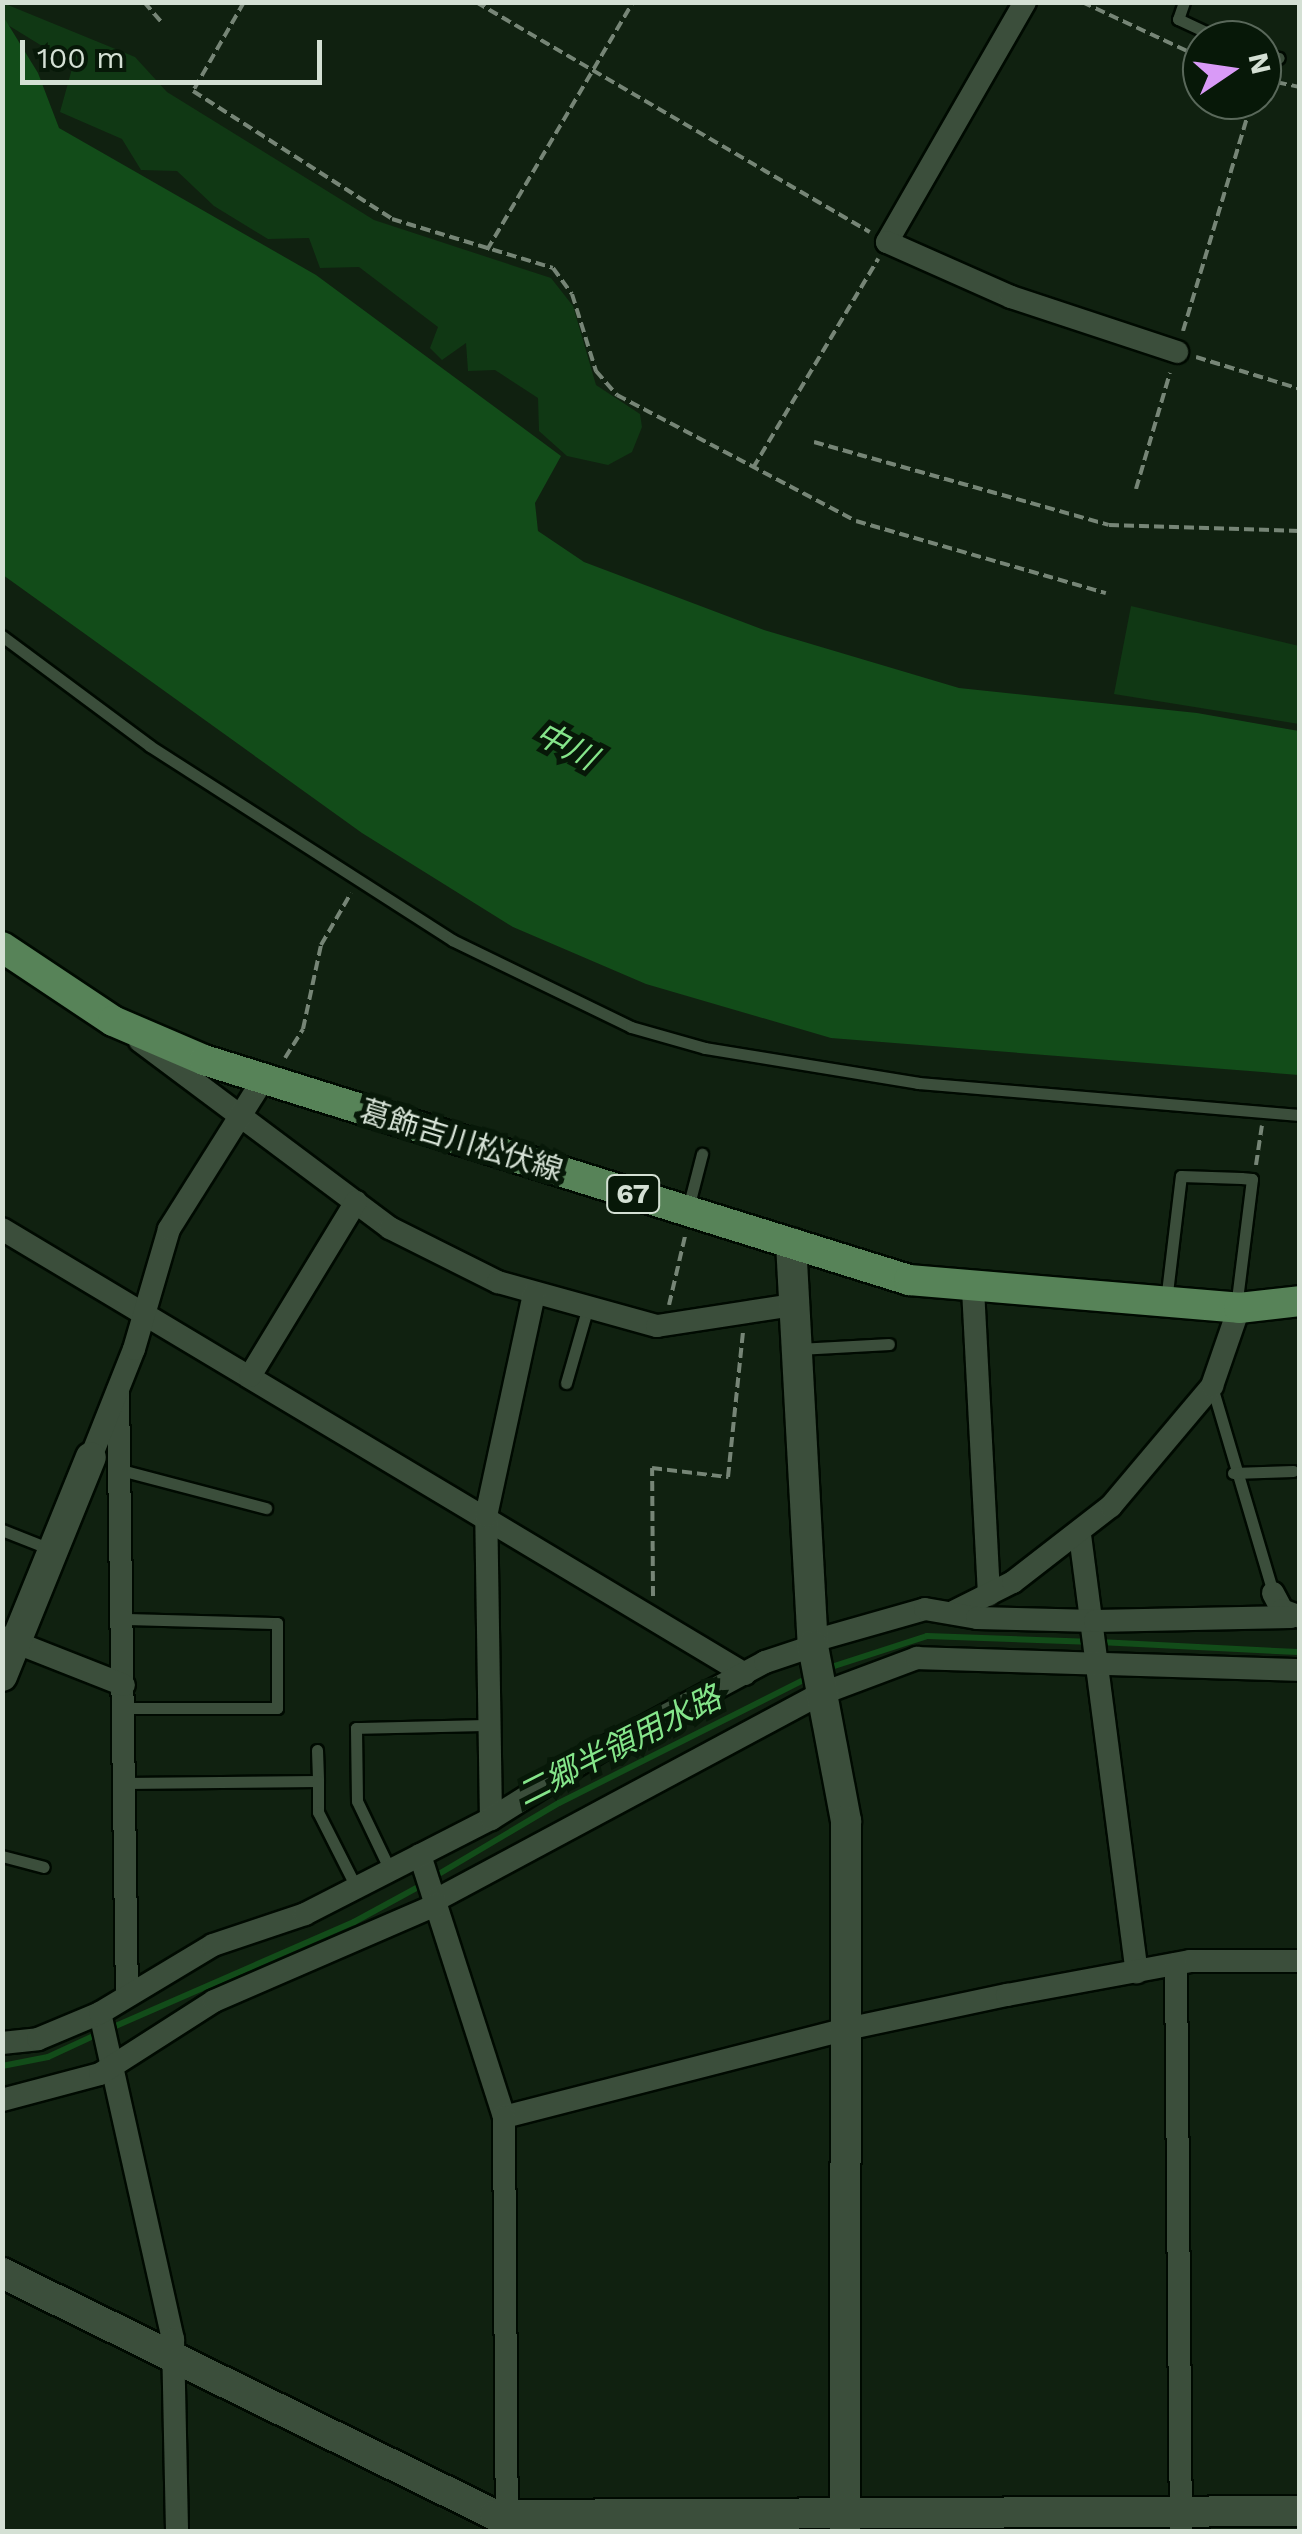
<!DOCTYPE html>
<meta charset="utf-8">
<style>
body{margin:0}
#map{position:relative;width:1302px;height:2534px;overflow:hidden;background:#102110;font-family:"Work Sans","Noto Sans JP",sans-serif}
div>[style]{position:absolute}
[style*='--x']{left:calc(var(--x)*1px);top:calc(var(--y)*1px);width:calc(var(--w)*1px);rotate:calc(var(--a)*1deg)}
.green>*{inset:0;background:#103814}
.water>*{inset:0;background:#124c19}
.stream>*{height:6px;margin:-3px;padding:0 3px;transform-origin:3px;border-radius:3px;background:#124c19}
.path>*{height:4px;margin-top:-2px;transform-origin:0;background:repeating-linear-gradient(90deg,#768576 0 10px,transparent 0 15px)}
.roads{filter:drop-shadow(2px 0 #000a01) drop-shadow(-2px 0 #000a01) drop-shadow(0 2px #000a01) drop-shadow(0 -2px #000a01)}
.lane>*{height:11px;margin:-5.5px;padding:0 5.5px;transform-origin:5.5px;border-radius:5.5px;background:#3b4e3b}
.street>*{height:22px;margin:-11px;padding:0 11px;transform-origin:11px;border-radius:11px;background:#3b4e3b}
.secondary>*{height:30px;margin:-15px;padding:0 15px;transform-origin:15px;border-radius:15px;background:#3b4e3b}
.primary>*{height:30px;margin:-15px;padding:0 15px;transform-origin:15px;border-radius:15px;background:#578358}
span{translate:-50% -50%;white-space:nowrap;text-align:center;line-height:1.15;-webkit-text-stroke:10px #071808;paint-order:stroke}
.shield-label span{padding:2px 8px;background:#071808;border:2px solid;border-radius:8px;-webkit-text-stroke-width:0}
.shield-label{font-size:28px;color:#d4e0d4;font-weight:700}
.street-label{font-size:30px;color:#d4e0d4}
.water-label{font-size:32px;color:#85e58a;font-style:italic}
.frame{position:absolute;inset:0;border:5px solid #d4e0d4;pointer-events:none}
.north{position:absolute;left:1182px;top:20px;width:100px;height:100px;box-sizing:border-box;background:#071808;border:2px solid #59685a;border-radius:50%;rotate:77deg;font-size:28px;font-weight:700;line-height:40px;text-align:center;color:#d4e0d4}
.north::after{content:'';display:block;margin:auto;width:35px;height:45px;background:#d99af7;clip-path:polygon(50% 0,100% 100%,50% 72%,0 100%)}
.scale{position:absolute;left:20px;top:40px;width:302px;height:45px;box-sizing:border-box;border:5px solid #d4e0d4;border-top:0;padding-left:12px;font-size:30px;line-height:35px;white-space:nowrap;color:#d4e0d4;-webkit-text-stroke:8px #071808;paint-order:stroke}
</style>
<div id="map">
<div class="green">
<div style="clip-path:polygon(3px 3px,135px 57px,167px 92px,374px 220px,551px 278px,573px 306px,596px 385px,640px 414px,642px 427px,632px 452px,608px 465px,567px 456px,539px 431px,538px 398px,495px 370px,468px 371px,466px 343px,442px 360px,430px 348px,438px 327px,359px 267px,320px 268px,309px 238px,268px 239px,214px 206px,177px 171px,141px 170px,122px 139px,60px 112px,73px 65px,3px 22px)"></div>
<div style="clip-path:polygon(1131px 606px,1299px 646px,1299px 724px,1114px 694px)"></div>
</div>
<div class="water">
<div style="clip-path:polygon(3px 16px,38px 73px,59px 128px,316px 275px,561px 456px,535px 503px,538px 531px,584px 562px,764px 630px,959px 688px,1197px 713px,1299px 731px,1299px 1075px,831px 1038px,646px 984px,513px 927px,362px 833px,3px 575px)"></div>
</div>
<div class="stream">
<div style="--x:1099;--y:1642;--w:199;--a:2.9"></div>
<div style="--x:825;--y:1669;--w:107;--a:-17.9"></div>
<div style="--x:927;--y:1636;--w:160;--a:2.1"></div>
<div style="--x:432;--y:1878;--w:147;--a:-30.6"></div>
<div style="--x:559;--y:1803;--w:280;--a:-26.7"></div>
<div style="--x:111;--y:2028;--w:265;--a:-23.6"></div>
<div style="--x:354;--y:1922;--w:77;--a:-28.6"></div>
<div style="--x:2;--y:2066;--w:47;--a:-11.1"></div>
<div style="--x:48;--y:2057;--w:57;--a:-24.8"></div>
</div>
<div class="path">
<div style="--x:144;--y:2;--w:28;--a:49"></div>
<div style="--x:244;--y:2;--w:103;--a:119.8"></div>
<div style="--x:193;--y:91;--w:237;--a:32.7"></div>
<div style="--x:392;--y:219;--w:168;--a:16.9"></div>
<div style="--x:553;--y:268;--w:32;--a:54"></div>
<div style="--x:572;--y:294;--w:81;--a:72.7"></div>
<div style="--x:596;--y:371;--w:32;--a:49"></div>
<div style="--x:617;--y:395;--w:270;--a:27.8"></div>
<div style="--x:856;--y:521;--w:260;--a:16.1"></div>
<div style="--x:476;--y:2;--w:456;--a:30.3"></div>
<div style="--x:1082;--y:2;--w:132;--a:25"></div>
<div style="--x:1262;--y:79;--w:39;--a:12"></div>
<div style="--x:487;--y:250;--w:288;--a:-59.5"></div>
<div style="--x:1183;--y:331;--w:240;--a:-73.3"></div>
<div style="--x:1196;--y:357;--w:109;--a:17.1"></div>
<div style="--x:814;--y:442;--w:306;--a:15.7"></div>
<div style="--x:1109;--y:525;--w:191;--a:1.8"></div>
<div style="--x:753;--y:468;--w:244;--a:-59.1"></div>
<div style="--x:1136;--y:489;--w:121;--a:-73.7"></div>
<div style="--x:285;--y:1058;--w:34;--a:-58"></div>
<div style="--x:303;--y:1029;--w:86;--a:-77.9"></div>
<div style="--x:321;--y:945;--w:60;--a:-60"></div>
<div style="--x:1256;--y:1165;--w:40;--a:-81.5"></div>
<div style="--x:669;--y:1305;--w:71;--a:-76.9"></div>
<div style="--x:653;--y:1596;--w:128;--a:-90.4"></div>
<div style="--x:652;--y:1468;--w:77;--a:6.8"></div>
<div style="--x:728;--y:1477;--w:146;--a:-84.1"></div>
</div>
<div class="roads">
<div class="lane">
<div style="--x:1184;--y:2;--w:18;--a:109"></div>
<div style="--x:1178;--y:19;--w:50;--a:25"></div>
<div style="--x:1262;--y:54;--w:17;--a:13"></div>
<div style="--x:2;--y:636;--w:184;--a:36.6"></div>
<div style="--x:150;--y:746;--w:359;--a:32.7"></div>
<div style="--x:452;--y:940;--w:199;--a:25.9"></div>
<div style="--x:631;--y:1027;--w:77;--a:15.8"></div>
<div style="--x:705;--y:1048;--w:216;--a:9.3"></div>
<div style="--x:918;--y:1083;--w:383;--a:4.8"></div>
<div style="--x:688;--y:1208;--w:56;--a:-75.5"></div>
<div style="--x:1166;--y:1301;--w:126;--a:-83.2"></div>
<div style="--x:1181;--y:1176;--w:60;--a:1.9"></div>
<div style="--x:1241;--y:1178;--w:11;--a:5"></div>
<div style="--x:1252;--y:1179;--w:130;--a:97.1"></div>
<div style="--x:799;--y:1349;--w:90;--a:-3.2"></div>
<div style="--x:566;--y:1383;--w:76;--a:-74"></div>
<div style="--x:1213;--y:1390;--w:212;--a:73.5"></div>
<div style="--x:121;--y:1470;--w:150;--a:14.7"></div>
<div style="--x:1233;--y:1473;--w:60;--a:-1.9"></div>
<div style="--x:2;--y:1530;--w:52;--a:21.6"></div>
<div style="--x:123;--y:1619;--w:154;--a:1.5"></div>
<div style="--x:277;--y:1623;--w:85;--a:90"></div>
<div style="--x:277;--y:1708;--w:153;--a:180"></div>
<div style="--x:317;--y:1750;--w:31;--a:88"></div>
<div style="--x:124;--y:1783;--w:194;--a:-0.6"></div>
<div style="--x:318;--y:1781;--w:31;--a:90"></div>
<div style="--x:318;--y:1812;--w:86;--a:63.1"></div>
<div style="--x:2;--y:1856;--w:43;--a:14.7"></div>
<div style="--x:390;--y:1870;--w:76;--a:-115.6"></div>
<div style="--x:357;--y:1801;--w:73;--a:-90.8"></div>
<div style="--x:356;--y:1728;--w:134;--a:-1.3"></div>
</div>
<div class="street">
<div style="--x:1025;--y:2;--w:277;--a:119.9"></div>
<div style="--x:887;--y:242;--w:136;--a:23.9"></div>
<div style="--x:1011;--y:297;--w:175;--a:18.3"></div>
<div style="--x:140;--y:1041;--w:312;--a:36.8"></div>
<div style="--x:390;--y:1228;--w:121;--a:26.6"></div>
<div style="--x:498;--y:1282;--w:165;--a:15.5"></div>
<div style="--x:657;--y:1326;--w:137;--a:-8.8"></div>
<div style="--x:2;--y:1229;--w:866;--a:30.92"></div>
<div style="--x:973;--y:1289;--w:306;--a:87"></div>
<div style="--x:250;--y:1376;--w:204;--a:-58.7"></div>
<div style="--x:118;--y:1391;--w:604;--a:89.15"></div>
<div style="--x:91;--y:1457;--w:116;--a:-68.3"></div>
<div style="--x:134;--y:1349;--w:125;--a:-73.7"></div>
<div style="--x:169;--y:1229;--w:176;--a:-57.8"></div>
<div style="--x:1080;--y:1535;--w:441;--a:82.6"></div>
<div style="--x:1273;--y:1593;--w:19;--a:62"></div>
<div style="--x:1282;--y:1610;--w:19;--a:21"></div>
<div style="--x:953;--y:1612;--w:67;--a:-26.6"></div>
<div style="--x:1013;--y:1582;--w:124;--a:-37.8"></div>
<div style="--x:1111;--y:1506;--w:157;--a:-49.9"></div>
<div style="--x:1212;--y:1386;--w:83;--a:-70.9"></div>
<div style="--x:2;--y:1637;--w:131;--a:21.5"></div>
<div style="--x:813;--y:1641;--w:116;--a:-15.9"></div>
<div style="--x:925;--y:1609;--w:53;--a:9.8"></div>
<div style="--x:977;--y:1618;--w:118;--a:1.5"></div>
<div style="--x:1095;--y:1621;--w:196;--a:-1.2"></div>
<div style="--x:491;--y:1819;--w:303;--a:-90.9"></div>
<div style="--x:486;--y:1516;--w:227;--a:-77.8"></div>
<div style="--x:420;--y:1855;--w:275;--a:72.2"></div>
<div style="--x:504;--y:2117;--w:349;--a:-14.4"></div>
<div style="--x:842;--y:2030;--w:169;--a:-12"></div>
<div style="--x:1007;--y:1995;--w:186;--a:-10.5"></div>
<div style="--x:1190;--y:1961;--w:110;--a:0"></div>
<div style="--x:434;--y:1901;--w:436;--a:-28.2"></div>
<div style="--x:818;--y:1695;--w:106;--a:-20.5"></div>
<div style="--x:917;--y:1658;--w:383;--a:1.8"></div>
<div style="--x:1176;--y:1964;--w:568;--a:89.5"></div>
<div style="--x:100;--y:2013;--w:334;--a:77.4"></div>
<div style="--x:173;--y:2339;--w:193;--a:88.8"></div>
<div style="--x:2;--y:2043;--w:36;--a:-6"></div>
<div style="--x:38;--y:2039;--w:67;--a:-22.8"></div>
<div style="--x:100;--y:2013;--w:132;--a:-31"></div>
<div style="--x:213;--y:1945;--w:97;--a:-18.6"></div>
<div style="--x:305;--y:1914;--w:209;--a:-27.1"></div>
<div style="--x:491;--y:1819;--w:130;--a:-32.1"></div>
<div style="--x:601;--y:1750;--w:186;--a:-28.2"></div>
<div style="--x:765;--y:1662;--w:51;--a:-18.4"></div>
<div style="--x:2;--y:2100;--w:101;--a:-14.9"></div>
<div style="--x:100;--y:2074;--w:135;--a:-32.6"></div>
<div style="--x:214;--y:2001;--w:242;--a:-23.4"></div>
<div style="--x:504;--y:2117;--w:415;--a:89.6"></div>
</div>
<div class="secondary">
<div style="--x:791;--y:1243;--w:404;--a:86.9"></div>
<div style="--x:813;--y:1646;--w:178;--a:79.3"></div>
<div style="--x:846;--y:1821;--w:711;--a:90.08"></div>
<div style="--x:2;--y:1676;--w:236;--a:-67.9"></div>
<div style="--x:2;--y:2273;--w:549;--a:26.15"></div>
<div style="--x:495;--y:2515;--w:805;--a:-0.28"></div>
</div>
<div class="primary">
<div style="--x:2;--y:947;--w:133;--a:33.7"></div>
<div style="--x:113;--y:1021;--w:99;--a:23.2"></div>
<div style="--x:204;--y:1060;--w:739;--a:17.33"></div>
<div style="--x:909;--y:1280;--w:331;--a:4.8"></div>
<div style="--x:1239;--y:1308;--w:61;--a:-6.5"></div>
</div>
</div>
<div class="shield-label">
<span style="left:633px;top:1194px">67</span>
</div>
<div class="street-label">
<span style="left:461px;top:1141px;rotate:17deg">葛飾吉川松伏線</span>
</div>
<div class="water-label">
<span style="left:566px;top:746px;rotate:28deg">中川</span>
<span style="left:619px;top:1746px;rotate:-27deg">二郷半領用水路</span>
</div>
<div class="frame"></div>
<div class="north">N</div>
<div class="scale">100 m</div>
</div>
